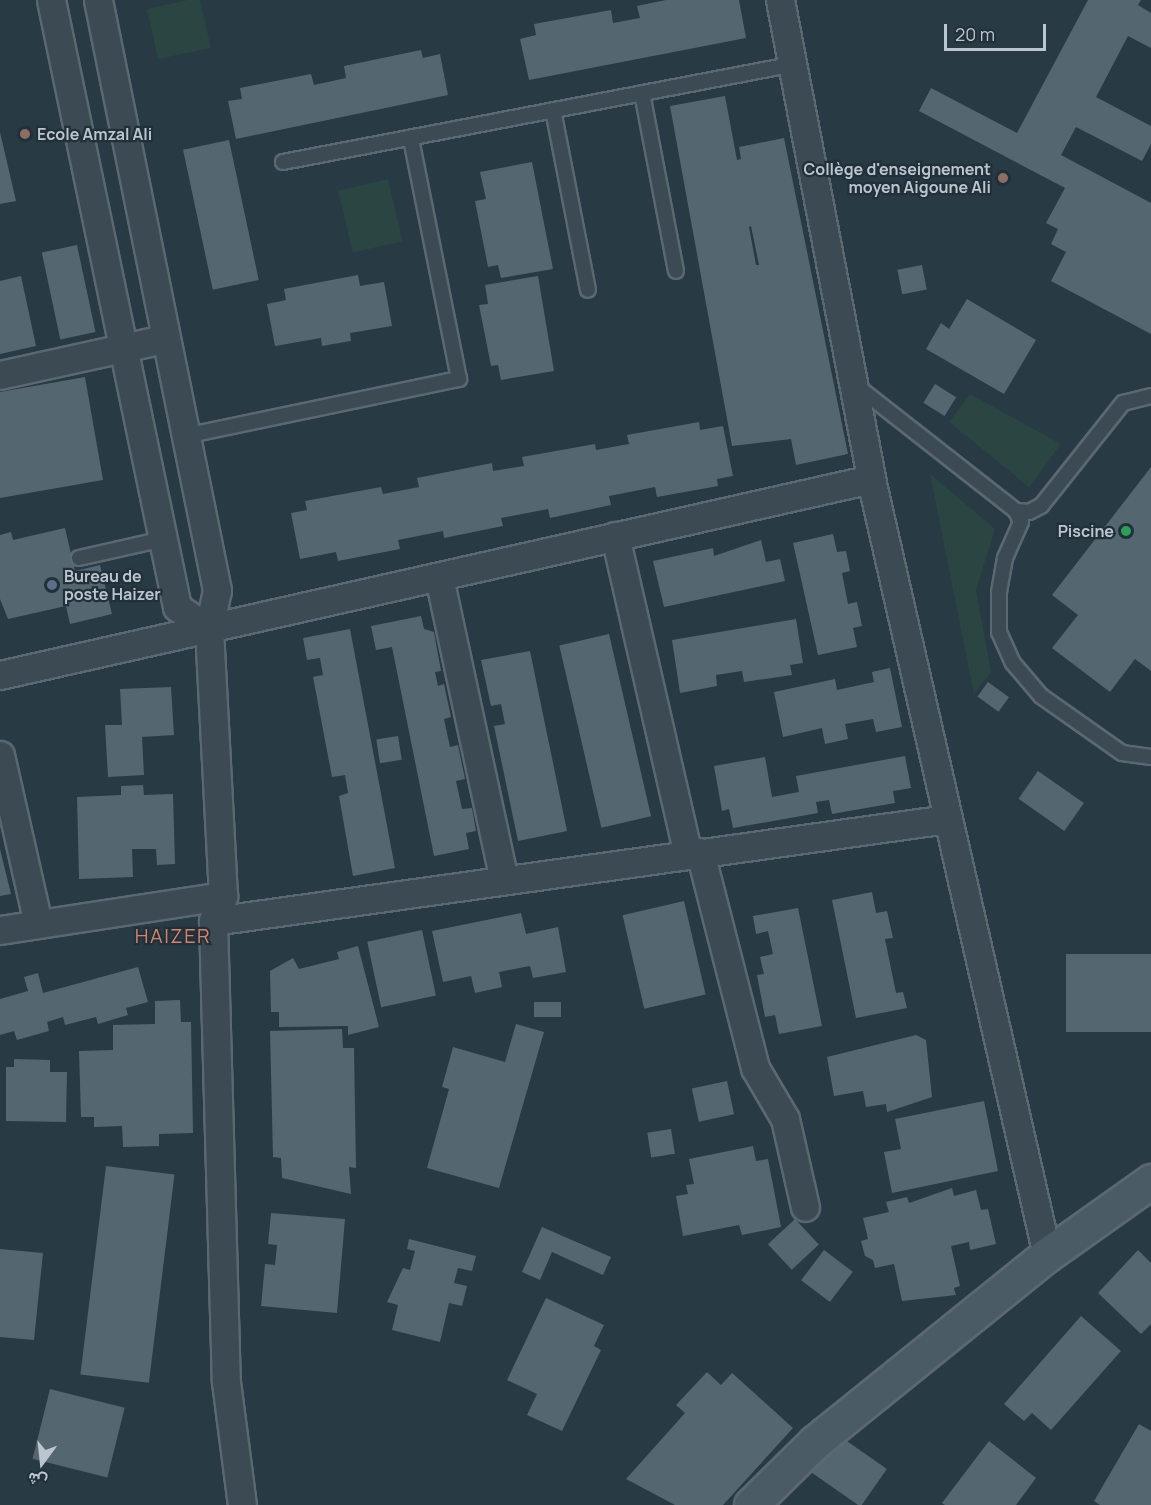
<!DOCTYPE html>
<meta charset="utf-8">
<style>
body{margin:0}
#map{position:relative;width:1151px;height:1505px;overflow:hidden;background:#283a44;font-family:Manrope,Vazirmatn,sans-serif}
div>[style]{position:absolute}
[style*='--x']{left:calc(var(--x)*1px);top:calc(var(--y)*1px);width:calc(var(--w)*1px);rotate:calc(var(--a)*1deg)}
.green>*{inset:0;background:#2a4542;transform-origin:0 0}
.building>*{inset:0;background:#546771;transform-origin:0 0}
.roads{filter:drop-shadow(2px 0 #5b6871) drop-shadow(-2px 0 #5b6871) drop-shadow(0 2px #5b6871) drop-shadow(0 -2px #5b6871)}
.lane>*{height:14px;margin:-7px;padding:0 7px;transform-origin:7px;border-radius:7px;background:#3c4b53}
.street>*{height:27px;margin:-13.5px;padding:0 13.5px;transform-origin:13.5px;border-radius:13.5px;background:#3c4b53}
.secondary>*{height:33px;margin:-16.5px;padding:0 16.5px;transform-origin:16.5px;border-radius:16.5px;background:#4a5b66}
.dots>*{width:16px;height:16px;translate:-50% -50%;box-sizing:border-box;border:3px solid #213039;border-radius:50%}
span{translate:-50% -50%;white-space:nowrap;text-align:center;line-height:1.15;-webkit-text-stroke:4.5px #213039;paint-order:stroke}
.poi-label{font-size:16px;color:#bac5cd;font-weight:700}
.left{translate:0 -50%;text-align:left}
.right{translate:-100% -50%;text-align:right}
.quarter-label{font-size:20px;color:#d6836b;letter-spacing:1.5px}
.north{position:absolute;left:12px;top:1433px;width:60px;height:60px;-webkit-text-stroke:4px #213039;paint-order:stroke;rotate:195deg;font-size:16px;font-weight:700;line-height:24px;text-align:center;color:#bac5cd}
.north::after{content:'';display:block;margin:auto;width:21px;height:27px;background:#bac5cd;clip-path:polygon(50% 0,100% 100%,50% 72%,0 100%)}
.scale{position:absolute;left:944px;top:24px;width:102px;height:27px;box-sizing:border-box;border:3px solid #bac5cd;border-top:0;padding-left:8px;font-size:18px;line-height:21px;white-space:nowrap;color:#bac5cd;-webkit-text-stroke:4px #213039;paint-order:stroke}
</style>
<div id="map">
<div class="green">
<div style="clip-path:polygon(187px 0,200px 0,211px 48px,158px 59px,147px 9px)"></div>
<div style="left:388px;top:179px;width:64px;height:51px;rotate:77deg"></div>
<div style="clip-path:polygon(970px 394px,1061px 444px,1029px 487px,949px 422px)"></div>
<div style="clip-path:polygon(930px 474px,995px 529px,976px 590px,991px 672px,974px 694px)"></div>
</div>
<div class="building">
<div style="clip-path:polygon(666px 0,739px 0,746px 38px,529px 80px,520px 39px,536px 35px,534px 24px,611px 10px,613px 23px,640px 18px,637px 6px)"></div>
<div style="clip-path:polygon(1088px 0,1141px 0,1138px 5px,1151px 13px,1151px 48px,1128px 36px,1096px 97px,1151px 126px,1151px 144px,1142px 161px,1076px 127px,1061px 155px,1151px 203px,1151px 334px,1051px 281px,1066px 252px,1051px 244px,1058px 229px,1046px 223px,1065px 188px,919px 111px,931px 88px,1017px 133px)"></div>
<div style="clip-path:polygon(421px 50px,423px 58px,440px 54px,448px 95px,236px 139px,228px 101px,242px 99px,240px 88px,311px 74px,314px 85px,346px 78px,344px 66px)"></div>
<div style="clip-path:polygon(evenodd,725px 96px,737px 160px,741px 159px,739px 147px,784px 138px,848px 454px,796px 465px,791px 439px,732px 446px,670px 106px,725px 96px,751px 226px,759px 265px,756px 265px,749px 227px,751px 226px)"></div>
<div style="clip-path:polygon(0 132px,16px 201px,0 204px)"></div>
<div style="left:229px;top:140px;width:143px;height:47px;rotate:78deg"></div>
<div style="clip-path:polygon(532px 162px,553px 269px,501px 278px,498px 265px,488px 267px,475px 201px,486px 199px,480px 172px)"></div>
<div style="left:77px;top:245px;width:89px;height:36px;rotate:78deg"></div>
<div style="left:922px;top:265px;width:25px;height:25px;rotate:79deg"></div>
<div style="clip-path:polygon(358px 275px,360px 286px,384px 282px,392px 326px,350px 333px,351px 341px,322px 346px,321px 338px,275px 346px,267px 304px,286px 300px,284px 289px)"></div>
<div style="clip-path:polygon(21px 276px,36px 346px,0 354px,0 281px)"></div>
<div style="clip-path:polygon(538px 276px,554px 371px,501px 380px,498px 365px,491px 366px,479px 305px,488px 304px,485px 285px)"></div>
<div style="clip-path:polygon(967px 299px,1036px 340px,1004px 394px,926px 349px,941px 323px,949px 329px)"></div>
<div style="clip-path:polygon(85px 377px,103px 480px,0 498px,0 392px)"></div>
<div style="left:935px;top:384px;width:25px;height:22px;rotate:32deg"></div>
<div style="clip-path:polygon(699px 422px,700px 430px,723px 426px,733px 476px,717px 479px,718px 486px,657px 497px,655px 487px,609px 496px,611px 505px,550px 518px,548px 509px,501px 518px,503px 526px,444px 538px,443px 531px,398px 540px,400px 549px,338px 561px,336px 552px,300px 559px,291px 513px,307px 510px,305px 501px,381px 487px,383px 494px,419px 487px,417px 478px,492px 463px,493px 471px,524px 466px,522px 457px,595px 444px,596px 450px,629px 444px,627px 435px)"></div>
<div style="clip-path:polygon(1151px 467px,1151px 671px,1135px 659px,1110px 692px,1052px 648px,1078px 615px,1052px 595px)"></div>
<div style="clip-path:polygon(65px 528px,75px 571px,100px 565px,112px 614px,70px 624px,66px 606px,8px 619px,0 599px,0 535px,11px 532px,13px 540px)"></div>
<div style="clip-path:polygon(833px 534px,837px 552px,846px 551px,850px 571px,842px 573px,848px 604px,857px 602px,862px 626px,853px 628px,857px 647px,818px 655px,793px 543px)"></div>
<div style="clip-path:polygon(761px 540px,766px 562px,780px 559px,785px 581px,664px 607px,653px 561px,713px 548px,714px 556px)"></div>
<div style="clip-path:polygon(421px 616px,424px 629px,434px 632px,441px 671px,435px 672px,438px 686px,444px 684px,451px 717px,444px 719px,450px 747px,458px 745px,465px 779px,456px 781px,462px 809px,472px 808px,476px 831px,466px 833px,469px 849px,434px 856px,392px 647px,376px 650px,371px 626px)"></div>
<div style="clip-path:polygon(796px 619px,803px 663px,790px 665px,792px 675px,744px 682px,742px 671px,716px 675px,717px 686px,680px 693px,672px 640px)"></div>
<div style="clip-path:polygon(350px 629px,395px 868px,353px 876px,339px 796px,348px 793px,345px 775px,332px 777px,313px 677px,323px 675px,320px 658px,307px 660px,303px 638px)"></div>
<div style="left:609px;top:634px;width:187px;height:51px;rotate:77deg"></div>
<div style="clip-path:polygon(530px 651px,567px 831px,518px 841px,494px 726px,505px 724px,501px 704px,491px 706px,481px 660px)"></div>
<div style="clip-path:polygon(890px 668px,902px 727px,876px 732px,873px 719px,845px 724px,848px 739px,825px 744px,822px 728px,783px 737px,774px 692px,835px 679px,837px 690px,874px 682px,872px 672px)"></div>
<div style="left:988px;top:682px;width:26px;height:18px;rotate:36deg"></div>
<div style="clip-path:polygon(171px 687px,174px 735px,142px 737px,144px 775px,108px 777px,105px 725px,122px 725px,120px 689px)"></div>
<div style="left:398px;top:736px;width:24px;height:22px;rotate:81deg"></div>
<div style="clip-path:polygon(905px 756px,911px 788px,893px 791px,895px 803px,832px 814px,829px 800px,816px 802px,818px 813px,733px 828px,729px 809px,722px 811px,714px 766px,765px 757px,772px 797px,799px 792px,796px 776px)"></div>
<div style="left:1038px;top:771px;width:56px;height:34px;rotate:35deg"></div>
<div style="clip-path:polygon(143px 785px,144px 795px,173px 794px,175px 864px,157px 865px,156px 849px,132px 849px,133px 877px,79px 879px,77px 797px,121px 795px,121px 786px)"></div>
<div style="clip-path:polygon(0 849px,11px 894px,0 896px)"></div>
<div style="clip-path:polygon(872px 892px,876px 913px,887px 911px,893px 938px,885px 939px,896px 993px,903px 992px,907px 1008px,856px 1018px,832px 900px)"></div>
<div style="left:684px;top:901px;width:96px;height:63px;rotate:77deg"></div>
<div style="clip-path:polygon(798px 908px,822px 1026px,779px 1034px,775px 1015px,765px 1017px,757px 975px,764px 974px,760px 957px,773px 954px,768px 931px,756px 934px,753px 916px)"></div>
<div style="clip-path:polygon(521px 913px,526px 934px,558px 927px,566px 972px,533px 978px,530px 966px,499px 972px,502px 987px,475px 993px,471px 976px,443px 982px,432px 931px)"></div>
<div style="left:422px;top:930px;width:67px;height:56px;rotate:78deg"></div>
<div style="clip-path:polygon(358px 946px,379px 1027px,348px 1035px,348px 1026px,279px 1027px,279px 1012px,271px 1012px,270px 971px,293px 958px,299px 969px,339px 959px,337px 952px)"></div>
<div style="left:1151px;top:954px;width:78px;height:85px;rotate:90deg"></div>
<div style="clip-path:polygon(138px 967px,148px 1002px,126px 1008px,128px 1015px,98px 1024px,96px 1017px,65px 1025px,63px 1017px,47px 1022px,49px 1031px,17px 1040px,14px 1031px,0 1035px,0 999px,28px 991px,24px 977px,38px 973px,43px 993px)"></div>
<div style="clip-path:polygon(180px 1000px,181px 1022px,191px 1022px,193px 1133px,159px 1134px,159px 1146px,123px 1147px,122px 1126px,94px 1127px,94px 1117px,81px 1117px,79px 1051px,113px 1050px,113px 1025px,155px 1024px,155px 1001px)"></div>
<div style="left:534px;top:1002px;width:27px;height:15px"></div>
<div style="clip-path:polygon(516px 1024px,544px 1032px,499px 1188px,427px 1168px,449px 1089px,442px 1087px,453px 1047px,505px 1062px)"></div>
<div style="clip-path:polygon(342px 1029px,343px 1048px,354px 1048px,356px 1168px,349px 1167px,351px 1194px,282px 1178px,281px 1158px,273px 1157px,270px 1031px)"></div>
<div style="clip-path:polygon(916px 1035px,926px 1040px,932px 1097px,887px 1112px,886px 1104px,866px 1107px,863px 1091px,834px 1096px,827px 1057px)"></div>
<div style="clip-path:polygon(14px 1059px,50px 1060px,50px 1072px,67px 1072px,66px 1122px,6px 1121px,6px 1067px,14px 1067px)"></div>
<div style="left:727px;top:1081px;width:34px;height:36px;rotate:78deg"></div>
<div style="clip-path:polygon(984px 1101px,998px 1171px,892px 1193px,884px 1152px,901px 1149px,895px 1119px)"></div>
<div style="left:671px;top:1129px;width:25px;height:24px;rotate:81deg"></div>
<div style="clip-path:polygon(753px 1146px,756px 1161px,768px 1159px,781px 1227px,742px 1235px,739px 1225px,683px 1236px,676px 1196px,688px 1194px,686px 1185px,694px 1184px,689px 1159px)"></div>
<div style="left:106px;top:1166px;width:69px;height:210px;rotate:7deg"></div>
<div style="clip-path:polygon(952px 1188px,954px 1196px,976px 1190px,981px 1210px,988px 1209px,996px 1244px,970px 1250px,969px 1242px,951px 1246px,960px 1286px,954px 1288px,956px 1295px,902px 1301px,894px 1264px,875px 1268px,873px 1260px,865px 1256px,861px 1241px,868px 1239px,863px 1218px,889px 1212px,886px 1202px,907px 1197px,909px 1203px)"></div>
<div style="clip-path:polygon(271px 1213px,345px 1219px,337px 1313px,261px 1306px,265px 1264px,275px 1265px,277px 1245px,268px 1244px)"></div>
<div style="left:795px;top:1219px;width:35px;height:37px;rotate:47deg"></div>
<div style="clip-path:polygon(542px 1227px,611px 1257px,603px 1275px,552px 1252px,540px 1280px,522px 1272px)"></div>
<div style="clip-path:polygon(409px 1239px,476px 1256px,472px 1271px,458px 1268px,454px 1283px,467px 1286px,462px 1306px,449px 1303px,440px 1342px,392px 1330px,398px 1305px,387px 1302px,403px 1268px,410px 1270px,415px 1251px,407px 1249px)"></div>
<div style="clip-path:polygon(0 1249px,43px 1253px,34px 1340px,0 1337px)"></div>
<div style="left:824px;top:1250px;width:36px;height:38px;rotate:37deg"></div>
<div style="clip-path:polygon(1138px 1250px,1151px 1263px,1151px 1324px,1141px 1334px,1098px 1293px)"></div>
<div style="clip-path:polygon(546px 1298px,604px 1325px,594px 1346px,601px 1350px,562px 1431px,527px 1415px,537px 1394px,507px 1380px)"></div>
<div style="clip-path:polygon(1081px 1316px,1121px 1351px,1051px 1430px,1032px 1413px,1024px 1421px,1004px 1404px)"></div>
<div style="clip-path:polygon(707px 1372px,721px 1385px,732px 1373px,793px 1428px,723px 1505px,675px 1505px,626px 1479px,685px 1413px,676px 1405px)"></div>
<div style="left:50px;top:1389px;width:77px;height:72px;rotate:14deg"></div>
<div style="left:814px;top:1418px;width:89px;height:46px;rotate:35deg"></div>
<div style="clip-path:polygon(1139px 1424px,1151px 1431px,1151px 1505px,1100px 1505px,1094px 1501px)"></div>
<div style="clip-path:polygon(989px 1441px,1036px 1478px,1016px 1505px,945px 1505px,942px 1503px)"></div>
</div>
<div class="roads">
<div class="lane">
<div style="--x:642;--y:93;--w:181;--a:79.2"></div>
<div style="--x:553;--y:110;--w:183;--a:79"></div>
<div style="--x:283;--y:162;--w:521;--a:-10.84"></div>
<div style="--x:854;--y:384;--w:206;--a:38.1"></div>
<div style="--x:1016;--y:511;--w:12;--a:66"></div>
<div style="--x:1021;--y:522;--w:39;--a:114"></div>
<div style="--x:1005;--y:558;--w:35;--a:100"></div>
<div style="--x:999;--y:592;--w:40;--a:90"></div>
<div style="--x:999;--y:632;--w:34;--a:66"></div>
<div style="--x:1013;--y:663;--w:43;--a:49.7"></div>
<div style="--x:1041;--y:696;--w:99;--a:35.1"></div>
<div style="--x:1122;--y:753;--w:29;--a:8"></div>
<div style="--x:185;--y:436;--w:280;--a:-11.8"></div>
<div style="--x:459;--y:379;--w:246;--a:-101.3"></div>
<div style="--x:1016;--y:511;--w:13;--a:4"></div>
<div style="--x:1029;--y:512;--w:13;--a:-27"></div>
<div style="--x:1041;--y:506;--w:132;--a:-51.5"></div>
<div style="--x:1123;--y:403;--w:29;--a:-14"></div>
<div style="--x:79;--y:558;--w:86;--a:-12.7"></div>
</div>
<div class="street">
<div style="--x:51;--y:0;--w:620;--a:78.27"></div>
<div style="--x:177;--y:607;--w:39;--a:35"></div>
<div style="--x:98;--y:0;--w:602;--a:78.6"></div>
<div style="--x:217;--y:590;--w:40;--a:102"></div>
<div style="--x:209;--y:629;--w:267;--a:87"></div>
<div style="--x:223;--y:896;--w:27;--a:112"></div>
<div style="--x:213;--y:921;--w:461;--a:88.4"></div>
<div style="--x:226;--y:1382;--w:124;--a:82.6"></div>
<div style="--x:780;--y:0;--w:488;--a:79.2"></div>
<div style="--x:871;--y:479;--w:796;--a:77.22"></div>
<div style="--x:0;--y:375;--w:168;--a:-12.4"></div>
<div style="--x:615;--y:536;--w:326;--a:77.1"></div>
<div style="--x:439;--y:577;--w:310;--a:77.9"></div>
<div style="--x:0;--y:675;--w:893;--a:-12.68"></div>
<div style="--x:0;--y:755;--w:173;--a:77.3"></div>
<div style="--x:700;--y:852;--w:223;--a:75.7"></div>
<div style="--x:755;--y:1068;--w:59;--a:59.5"></div>
<div style="--x:785;--y:1119;--w:90;--a:77.2"></div>
<div style="--x:213;--y:921;--w:741;--a:-7.91"></div>
<div style="--x:0;--y:930;--w:226;--a:-8.7"></div>
</div>
<div class="secondary">
<div style="--x:751;--y:1505;--w:90;--a:-44.5"></div>
<div style="--x:815;--y:1442;--w:298;--a:-38.9"></div>
<div style="--x:1047;--y:1255;--w:128;--a:-35.4"></div>
</div>
</div>
<div class="dots">
<div style="left:25px;top:134px;background:#8d6e63"></div>
<div style="left:1003px;top:178px;background:#8d6e63"></div>
<div style="left:1126px;top:531px;background:#2e9e5b"></div>
<div style="left:52px;top:585px;background:#5c6f8a"></div>
</div>
<div class="poi-label">
<span class="left" style="left:37px;top:134px">Ecole Amzal Ali</span>
<span class="right" style="left:991px;top:178px">Collège d'enseignement<br>moyen Aigoune Ali</span>
<span class="right" style="left:1114px;top:531px">Piscine</span>
<span class="left" style="left:64px;top:585px">Bureau de<br>poste Haizer</span>
</div>
<div class="quarter-label">
<span style="left:173px;top:935px">HAIZER</span>
</div>
<div class="north">ش</div>
<div class="scale">20 m</div>
</div>
